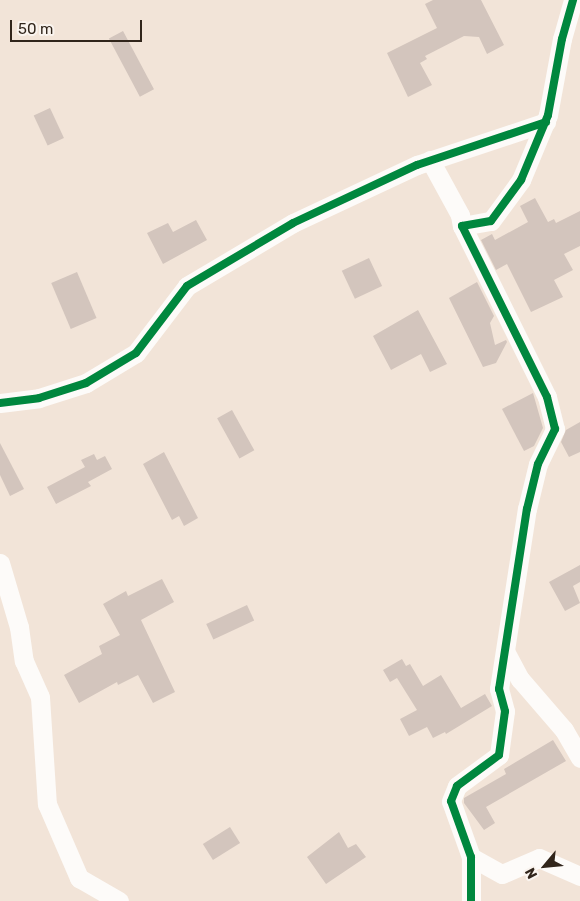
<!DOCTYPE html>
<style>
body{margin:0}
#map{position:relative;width:580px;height:901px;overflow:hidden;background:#f2e4d8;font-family:Rubik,sans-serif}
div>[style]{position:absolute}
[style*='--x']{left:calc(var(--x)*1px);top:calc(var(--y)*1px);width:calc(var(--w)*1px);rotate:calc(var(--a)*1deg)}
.building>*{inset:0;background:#d3c5bd;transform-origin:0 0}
.minor>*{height:19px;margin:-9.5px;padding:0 9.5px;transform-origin:9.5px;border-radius:9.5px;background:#fdfbf9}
.cycleway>*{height:8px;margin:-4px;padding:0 4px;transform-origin:4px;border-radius:4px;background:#00873e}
span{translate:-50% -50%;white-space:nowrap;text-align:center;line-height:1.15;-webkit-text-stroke:4.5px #faf4ef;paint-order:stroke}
.north{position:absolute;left:520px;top:841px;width:50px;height:50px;-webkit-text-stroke:4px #faf4ef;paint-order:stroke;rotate:242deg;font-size:14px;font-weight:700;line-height:20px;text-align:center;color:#31251b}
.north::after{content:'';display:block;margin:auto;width:18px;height:22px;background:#31251b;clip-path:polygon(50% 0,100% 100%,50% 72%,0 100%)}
.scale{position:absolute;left:10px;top:20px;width:132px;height:22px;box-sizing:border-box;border:2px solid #31251b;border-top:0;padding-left:6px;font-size:15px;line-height:18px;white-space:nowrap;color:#31251b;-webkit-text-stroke:4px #faf4ef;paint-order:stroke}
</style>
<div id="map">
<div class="building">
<div style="clip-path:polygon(433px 0,481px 0,504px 45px,487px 54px,479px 37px,464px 36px,425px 56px,427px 59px,420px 63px,432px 85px,408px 97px,387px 53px,437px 28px,425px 4px)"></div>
<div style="left:123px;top:31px;width:66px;height:16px;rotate:62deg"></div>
<div style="left:50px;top:108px;width:33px;height:18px;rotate:65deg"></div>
<div style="clip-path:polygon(535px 198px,548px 222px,554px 219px,556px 223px,580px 211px,580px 246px,564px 254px,573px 270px,554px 280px,563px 297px,531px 312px,507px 264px,496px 270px,481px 240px,492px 234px,495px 240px,528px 222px,520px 206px)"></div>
<div style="clip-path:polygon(196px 220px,207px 240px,163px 264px,147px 233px,168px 223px,173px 232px)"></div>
<div style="left:369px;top:258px;width:31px;height:30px;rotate:65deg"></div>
<div style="left:77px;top:272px;width:50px;height:28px;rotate:67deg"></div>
<div style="clip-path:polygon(477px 282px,494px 316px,490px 323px,495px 345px,506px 340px,507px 342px,496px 363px,483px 367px,449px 298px)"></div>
<div style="clip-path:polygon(418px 310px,447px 364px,430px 372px,421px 354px,391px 370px,373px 336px)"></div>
<div style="clip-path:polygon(533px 393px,543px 428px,534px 446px,524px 451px,502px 409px)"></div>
<div style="left:232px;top:410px;width:46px;height:17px;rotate:61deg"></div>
<div style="clip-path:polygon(580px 422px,580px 452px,569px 457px,561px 442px,566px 430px)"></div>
<div style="clip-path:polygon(0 443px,24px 489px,10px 496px,0 475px)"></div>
<div style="clip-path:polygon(164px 452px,198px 518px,184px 526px,179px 516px,172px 520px,143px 464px)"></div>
<div style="clip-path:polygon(94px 454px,97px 460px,105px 456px,112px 469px,88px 482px,91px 486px,56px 504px,47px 487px,85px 467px,81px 460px)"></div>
<div style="clip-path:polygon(580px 565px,580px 582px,573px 586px,580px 603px,565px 611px,549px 582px)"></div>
<div style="clip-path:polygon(162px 579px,174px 602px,141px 620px,175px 692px,153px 703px,138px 675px,118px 685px,117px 682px,79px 703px,64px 675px,102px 654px,99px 646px,120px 635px,103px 604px,126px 591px,128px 596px)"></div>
<div style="left:247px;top:605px;width:17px;height:45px;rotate:65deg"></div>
<div style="clip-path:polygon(402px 659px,406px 666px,410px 664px,423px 686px,441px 675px,461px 708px,485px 694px,492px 706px,446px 734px,445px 732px,433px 738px,427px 727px,409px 736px,400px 719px,417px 710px,397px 678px,390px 682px,383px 670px)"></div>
<div style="clip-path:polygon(553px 740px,566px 761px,486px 807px,495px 823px,484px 830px,464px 803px,464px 798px,506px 774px,504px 769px)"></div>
<div style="left:230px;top:827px;width:19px;height:32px;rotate:58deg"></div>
<div style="clip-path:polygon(339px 832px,348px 848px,356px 844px,366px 857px,326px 884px,307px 857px)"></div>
</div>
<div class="minor">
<div style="--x:430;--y:160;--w:63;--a:61.4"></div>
<div style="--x:460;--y:215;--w:11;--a:80"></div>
<div style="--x:0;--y:403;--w:39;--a:-7"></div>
<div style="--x:39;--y:398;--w:49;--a:-17.7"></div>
<div style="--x:86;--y:383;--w:58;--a:-31"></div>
<div style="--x:136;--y:353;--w:84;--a:-52.7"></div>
<div style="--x:187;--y:286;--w:123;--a:-30.7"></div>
<div style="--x:293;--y:223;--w:137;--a:-25.1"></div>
<div style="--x:417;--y:165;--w:136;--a:-18.4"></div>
<div style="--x:0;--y:563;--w:67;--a:73.5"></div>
<div style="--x:19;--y:627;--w:34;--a:82"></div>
<div style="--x:24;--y:661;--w:39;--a:66"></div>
<div style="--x:40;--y:697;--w:107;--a:86.3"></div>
<div style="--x:47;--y:804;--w:81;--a:66.6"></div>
<div style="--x:79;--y:878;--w:46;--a:29.9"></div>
<div style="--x:506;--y:653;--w:30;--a:62"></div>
<div style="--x:520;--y:679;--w:67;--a:49.2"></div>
<div style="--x:564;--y:730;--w:32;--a:60"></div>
<div style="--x:471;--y:857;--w:35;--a:29"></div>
<div style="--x:502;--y:874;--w:40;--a:-23.4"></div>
<div style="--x:539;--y:858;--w:45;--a:23.7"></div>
<div style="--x:471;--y:901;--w:44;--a:-90"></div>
<div style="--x:471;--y:857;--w:59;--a:-109.7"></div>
<div style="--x:451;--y:801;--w:16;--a:-68"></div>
<div style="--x:457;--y:786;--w:52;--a:-36.4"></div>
<div style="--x:499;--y:755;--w:44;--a:-82.2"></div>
<div style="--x:505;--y:711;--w:23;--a:-105"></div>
<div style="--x:499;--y:689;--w:182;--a:-81.2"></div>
<div style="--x:527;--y:509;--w:46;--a:-76.3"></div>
<div style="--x:538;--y:464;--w:39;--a:-64"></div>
<div style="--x:555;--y:429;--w:33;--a:-104"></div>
<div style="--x:547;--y:397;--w:191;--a:-116.4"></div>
<div style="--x:462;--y:226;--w:29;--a:-10"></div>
<div style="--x:491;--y:221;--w:51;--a:-53.8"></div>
<div style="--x:521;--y:180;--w:70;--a:-67.4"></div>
<div style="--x:548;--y:115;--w:77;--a:-79.6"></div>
<div style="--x:562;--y:39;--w:41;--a:-74.2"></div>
</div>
<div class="cycleway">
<div style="--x:0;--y:403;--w:39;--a:-7"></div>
<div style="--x:39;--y:398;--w:49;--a:-17.7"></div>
<div style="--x:86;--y:383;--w:58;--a:-31"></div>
<div style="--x:136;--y:353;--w:84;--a:-52.7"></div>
<div style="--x:187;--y:286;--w:123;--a:-30.7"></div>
<div style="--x:293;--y:223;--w:137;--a:-25.1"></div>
<div style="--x:417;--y:165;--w:136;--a:-18.4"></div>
<div style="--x:471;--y:901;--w:44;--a:-90"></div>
<div style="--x:471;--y:857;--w:59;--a:-109.7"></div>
<div style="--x:451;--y:801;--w:16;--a:-68"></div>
<div style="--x:457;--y:786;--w:52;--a:-36.4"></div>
<div style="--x:499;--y:755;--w:44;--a:-82.2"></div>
<div style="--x:505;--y:711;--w:23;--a:-105"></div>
<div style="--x:499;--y:689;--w:182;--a:-81.2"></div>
<div style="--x:527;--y:509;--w:46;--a:-76.3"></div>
<div style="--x:538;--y:464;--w:39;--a:-64"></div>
<div style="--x:555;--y:429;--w:33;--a:-104"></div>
<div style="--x:547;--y:397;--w:191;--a:-116.4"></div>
<div style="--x:462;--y:226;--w:29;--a:-10"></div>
<div style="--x:491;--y:221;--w:51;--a:-53.8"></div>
<div style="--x:521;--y:180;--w:70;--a:-67.4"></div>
<div style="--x:548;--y:115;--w:77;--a:-79.6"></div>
<div style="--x:562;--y:39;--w:41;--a:-74.2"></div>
</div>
<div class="north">N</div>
<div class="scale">50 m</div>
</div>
